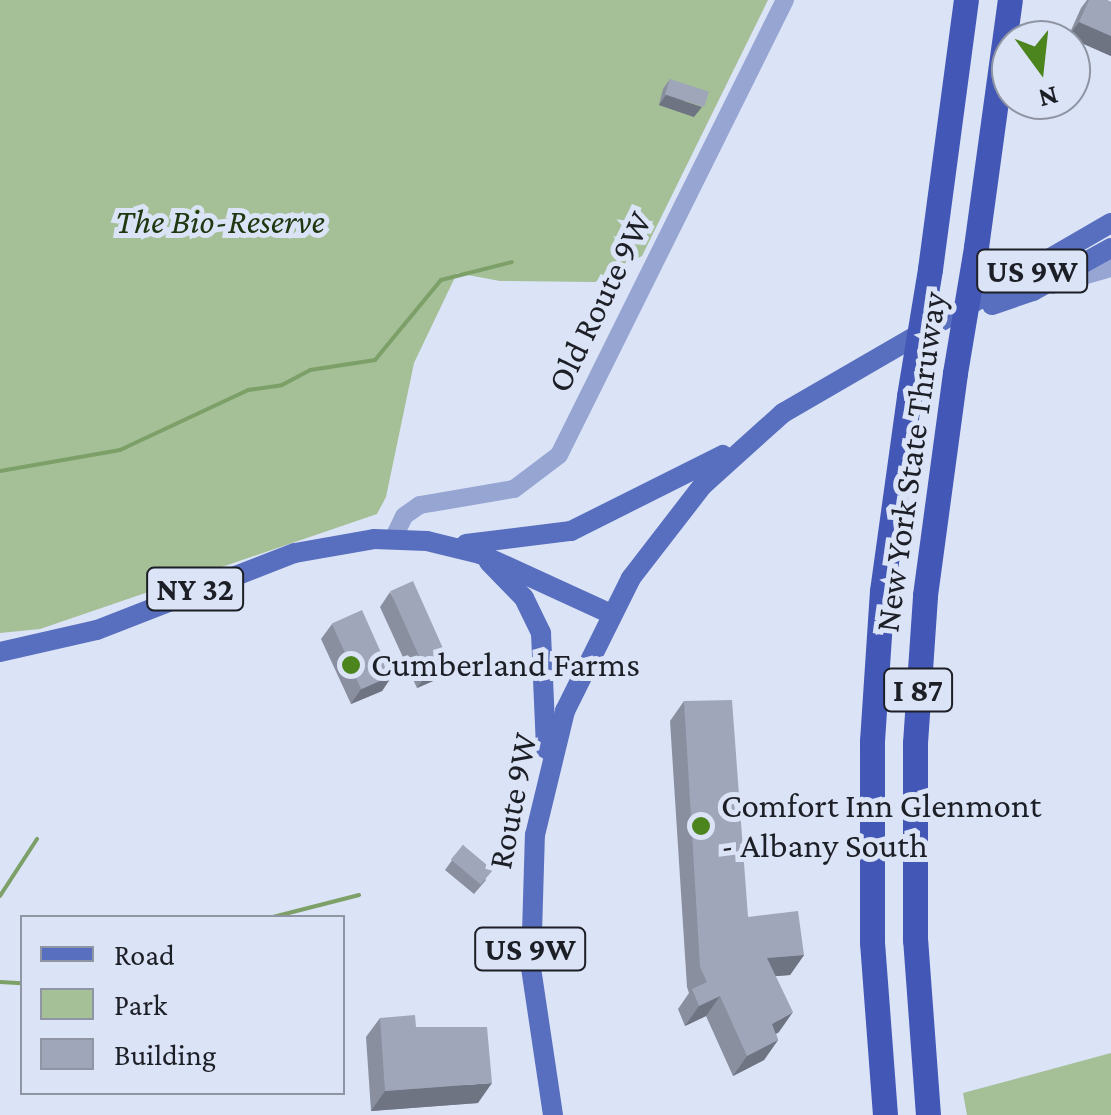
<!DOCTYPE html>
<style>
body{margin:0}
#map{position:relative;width:1111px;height:1115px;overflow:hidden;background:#dbe3f7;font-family:"Crimson Pro",serif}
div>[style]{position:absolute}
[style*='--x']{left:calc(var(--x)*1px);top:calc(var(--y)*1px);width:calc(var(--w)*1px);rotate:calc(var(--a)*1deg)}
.green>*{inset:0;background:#a5bf97}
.stream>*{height:4px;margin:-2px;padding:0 2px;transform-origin:2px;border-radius:2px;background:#7ca067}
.minor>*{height:18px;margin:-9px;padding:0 9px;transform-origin:9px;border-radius:9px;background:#96a5d2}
.major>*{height:20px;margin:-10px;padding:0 10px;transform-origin:10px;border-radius:10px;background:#586ebe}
.highway>*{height:25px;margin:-12.5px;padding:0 12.5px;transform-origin:12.5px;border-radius:12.5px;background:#4358b6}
.highway-bridge>*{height:25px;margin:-12.5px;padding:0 12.5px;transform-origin:12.5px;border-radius:12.5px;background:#4358b6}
.wall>*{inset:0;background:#898f9f}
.shaded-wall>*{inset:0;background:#6f7482}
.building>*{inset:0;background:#9fa6b9;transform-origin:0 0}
.dots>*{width:28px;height:28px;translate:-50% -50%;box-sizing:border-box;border:5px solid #dbe3f7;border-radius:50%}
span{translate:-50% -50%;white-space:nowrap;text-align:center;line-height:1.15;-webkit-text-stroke:10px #dbe3f7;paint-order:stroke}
.shield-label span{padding:2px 8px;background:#dbe3f7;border:2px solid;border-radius:8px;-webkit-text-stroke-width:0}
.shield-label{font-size:32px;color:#1d1f26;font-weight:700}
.park-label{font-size:35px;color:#20380f;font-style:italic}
.street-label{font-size:35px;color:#1d1f26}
.poi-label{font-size:35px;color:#1d1f26}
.left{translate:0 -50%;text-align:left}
.legend{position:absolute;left:20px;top:915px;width:325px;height:180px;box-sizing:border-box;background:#dbe3f7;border:2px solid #8f95a3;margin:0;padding:12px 18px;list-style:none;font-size:30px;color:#1d1f26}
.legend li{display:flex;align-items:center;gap:20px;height:50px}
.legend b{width:50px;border:2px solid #8f95a3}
.north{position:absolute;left:991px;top:20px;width:100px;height:100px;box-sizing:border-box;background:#dbe3f7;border:2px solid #8f95a3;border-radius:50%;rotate:165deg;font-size:28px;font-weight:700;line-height:40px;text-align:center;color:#1d1f26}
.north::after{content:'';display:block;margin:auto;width:35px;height:45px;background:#4c841e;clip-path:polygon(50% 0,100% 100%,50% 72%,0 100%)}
</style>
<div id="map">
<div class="green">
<div style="clip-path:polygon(0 0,768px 0,642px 256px,595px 282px,500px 281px,457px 273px,414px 363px,386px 497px,377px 514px,40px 629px,0 633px)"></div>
<div style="clip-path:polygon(1111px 1053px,1111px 1115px,967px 1115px,963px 1093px)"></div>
</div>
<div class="stream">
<div style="--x:0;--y:471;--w:122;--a:-9.9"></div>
<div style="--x:120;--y:450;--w:141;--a:-25.1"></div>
<div style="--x:248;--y:390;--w:34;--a:-8"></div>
<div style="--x:282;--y:385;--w:32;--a:-28"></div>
<div style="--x:310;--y:370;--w:66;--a:-8.7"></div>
<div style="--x:375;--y:360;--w:104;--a:-50.5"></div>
<div style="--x:441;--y:280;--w:73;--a:-14.2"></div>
<div style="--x:0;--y:896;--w:68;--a:-57"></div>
<div style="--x:269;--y:918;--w:93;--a:-14.3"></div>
<div style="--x:0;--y:982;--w:22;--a:3"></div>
</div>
<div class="minor">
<div style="--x:1052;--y:285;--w:61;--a:-16.1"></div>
<div style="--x:393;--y:539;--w:25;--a:-64"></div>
<div style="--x:404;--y:516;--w:19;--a:-35"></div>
<div style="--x:420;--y:505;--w:95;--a:-9.7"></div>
<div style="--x:514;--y:489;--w:56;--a:-37.1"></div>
<div style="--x:559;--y:455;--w:508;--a:-63.59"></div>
</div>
<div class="major">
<div style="--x:992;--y:305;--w:43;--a:-18.9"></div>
<div style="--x:1033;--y:291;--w:89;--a:-28.9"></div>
<div style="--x:466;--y:544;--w:106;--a:-7.1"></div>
<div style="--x:571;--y:531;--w:170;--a:-26.6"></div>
<div style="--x:489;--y:562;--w:50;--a:45.8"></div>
<div style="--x:524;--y:598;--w:39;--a:64"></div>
<div style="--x:541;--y:633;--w:116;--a:87.5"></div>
<div style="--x:0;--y:652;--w:99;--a:-12.8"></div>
<div style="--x:97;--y:630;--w:212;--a:-21.3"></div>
<div style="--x:295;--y:553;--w:80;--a:-10"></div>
<div style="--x:374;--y:539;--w:53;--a:2.2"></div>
<div style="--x:427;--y:541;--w:55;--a:13.8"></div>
<div style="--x:480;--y:554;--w:142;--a:24.6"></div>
<div style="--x:553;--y:1115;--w:150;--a:-98.5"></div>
<div style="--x:531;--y:967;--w:132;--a:-88.3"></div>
<div style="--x:535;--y:835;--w:128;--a:-76.4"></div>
<div style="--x:565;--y:711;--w:148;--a:-63.6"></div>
<div style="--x:631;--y:578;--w:118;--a:-52.3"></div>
<div style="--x:703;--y:485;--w:108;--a:-42"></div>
<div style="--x:783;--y:413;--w:379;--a:-30.1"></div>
</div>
<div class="highway">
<div style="--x:976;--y:247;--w:249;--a:-82.2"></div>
<div style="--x:930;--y:269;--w:271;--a:-82.4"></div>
<div style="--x:885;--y:1115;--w:173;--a:-94.3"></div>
<div style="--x:872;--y:942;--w:201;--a:-90"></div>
<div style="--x:872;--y:741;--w:150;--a:-86.2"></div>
<div style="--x:882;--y:591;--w:197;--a:-82.1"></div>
<div style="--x:928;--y:1115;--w:175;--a:-94.2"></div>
<div style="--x:915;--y:940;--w:197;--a:-90"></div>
<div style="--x:915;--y:743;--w:148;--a:-86.1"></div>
<div style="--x:925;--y:595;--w:224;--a:-82.3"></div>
</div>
<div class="highway-bridge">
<div style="--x:955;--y:373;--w:128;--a:-80.5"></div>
<div style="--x:909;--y:396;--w:129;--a:-80.6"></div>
</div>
<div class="wall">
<div style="clip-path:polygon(1087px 0,1107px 0,1111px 2px,1111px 56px,1068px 37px,1081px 8px)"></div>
<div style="clip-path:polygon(670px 79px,694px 117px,659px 105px,663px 89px)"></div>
<div style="clip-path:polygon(390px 592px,440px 678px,417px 688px,380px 607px)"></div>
<div style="clip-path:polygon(332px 624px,392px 676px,382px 691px,351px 704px,321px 639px)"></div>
<div style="clip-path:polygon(684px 701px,748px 917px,804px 955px,790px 975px,776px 976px,779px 1032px,776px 1034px,778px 1040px,764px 1060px,733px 1076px,706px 1016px,685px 1026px,678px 1009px,689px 993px,687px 987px,670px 721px)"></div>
<div style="clip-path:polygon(463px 845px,486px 880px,474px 894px,445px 870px)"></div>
<div style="clip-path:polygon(380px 1018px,416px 1027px,478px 1103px,371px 1111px,366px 1037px)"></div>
</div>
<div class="shaded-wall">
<div style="clip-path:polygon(1079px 22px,1111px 36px,1111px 56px,1068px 37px)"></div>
<div style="clip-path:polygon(666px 95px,702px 107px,694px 117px,659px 105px)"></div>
<div style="clip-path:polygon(450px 663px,440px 678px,417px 688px,428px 673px)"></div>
<div style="clip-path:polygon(392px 676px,382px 691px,351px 704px,361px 689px)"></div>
<div style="clip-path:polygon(804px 955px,790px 975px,754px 978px,767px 958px)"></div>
<div style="clip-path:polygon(720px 996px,706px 1016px,685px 1026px,699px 1006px)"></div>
<div style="clip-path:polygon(793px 1012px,779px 1032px,758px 1044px,772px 1024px)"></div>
<div style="clip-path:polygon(778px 1040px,764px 1060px,733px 1076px,747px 1056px)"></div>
<div style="clip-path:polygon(492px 1083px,478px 1103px,371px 1111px,385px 1091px)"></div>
</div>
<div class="building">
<div style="clip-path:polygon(1089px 0,1107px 0,1111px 2px,1111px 36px,1079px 22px)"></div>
<div style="left:670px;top:79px;width:41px;height:16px;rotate:18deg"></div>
<div style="left:413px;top:581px;width:90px;height:25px;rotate:66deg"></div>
<div style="left:362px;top:610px;width:72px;height:33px;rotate:66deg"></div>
<div style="clip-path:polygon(732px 700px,748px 917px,798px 911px,804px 955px,767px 958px,793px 1012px,772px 1024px,778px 1040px,747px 1056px,720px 996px,699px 1006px,692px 989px,707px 982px,700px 967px,684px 701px)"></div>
<div style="left:463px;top:845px;width:39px;height:19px;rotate:40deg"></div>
<div style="clip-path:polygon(415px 1015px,416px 1027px,487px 1027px,492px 1083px,385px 1091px,380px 1018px)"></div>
</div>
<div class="dots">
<div style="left:351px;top:665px;background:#4c841e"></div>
<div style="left:701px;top:826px;background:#4c841e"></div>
</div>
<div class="shield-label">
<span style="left:1032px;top:271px">US 9W</span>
<span style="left:195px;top:589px">NY 32</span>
<span style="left:918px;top:690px">I 87</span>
<span style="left:530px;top:949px">US 9W</span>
</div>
<div class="park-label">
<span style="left:220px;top:222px">The Bio-Reserve</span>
</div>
<div class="street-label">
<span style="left:600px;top:302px;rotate:-64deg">Old Route 9W</span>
<span style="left:911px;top:462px;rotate:-82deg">New York State Thruway</span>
<span style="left:513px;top:801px;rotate:-79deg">Route 9W</span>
</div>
<div class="poi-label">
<span class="left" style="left:371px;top:665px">Cumberland Farms</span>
<span class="left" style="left:721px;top:826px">Comfort Inn Glenmont<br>- Albany South</span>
</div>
<ul class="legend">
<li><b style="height:12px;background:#586ebe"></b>Road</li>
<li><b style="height:28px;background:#a5bf97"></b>Park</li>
<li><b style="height:28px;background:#9fa6b9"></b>Building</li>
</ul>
<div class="north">N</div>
</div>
